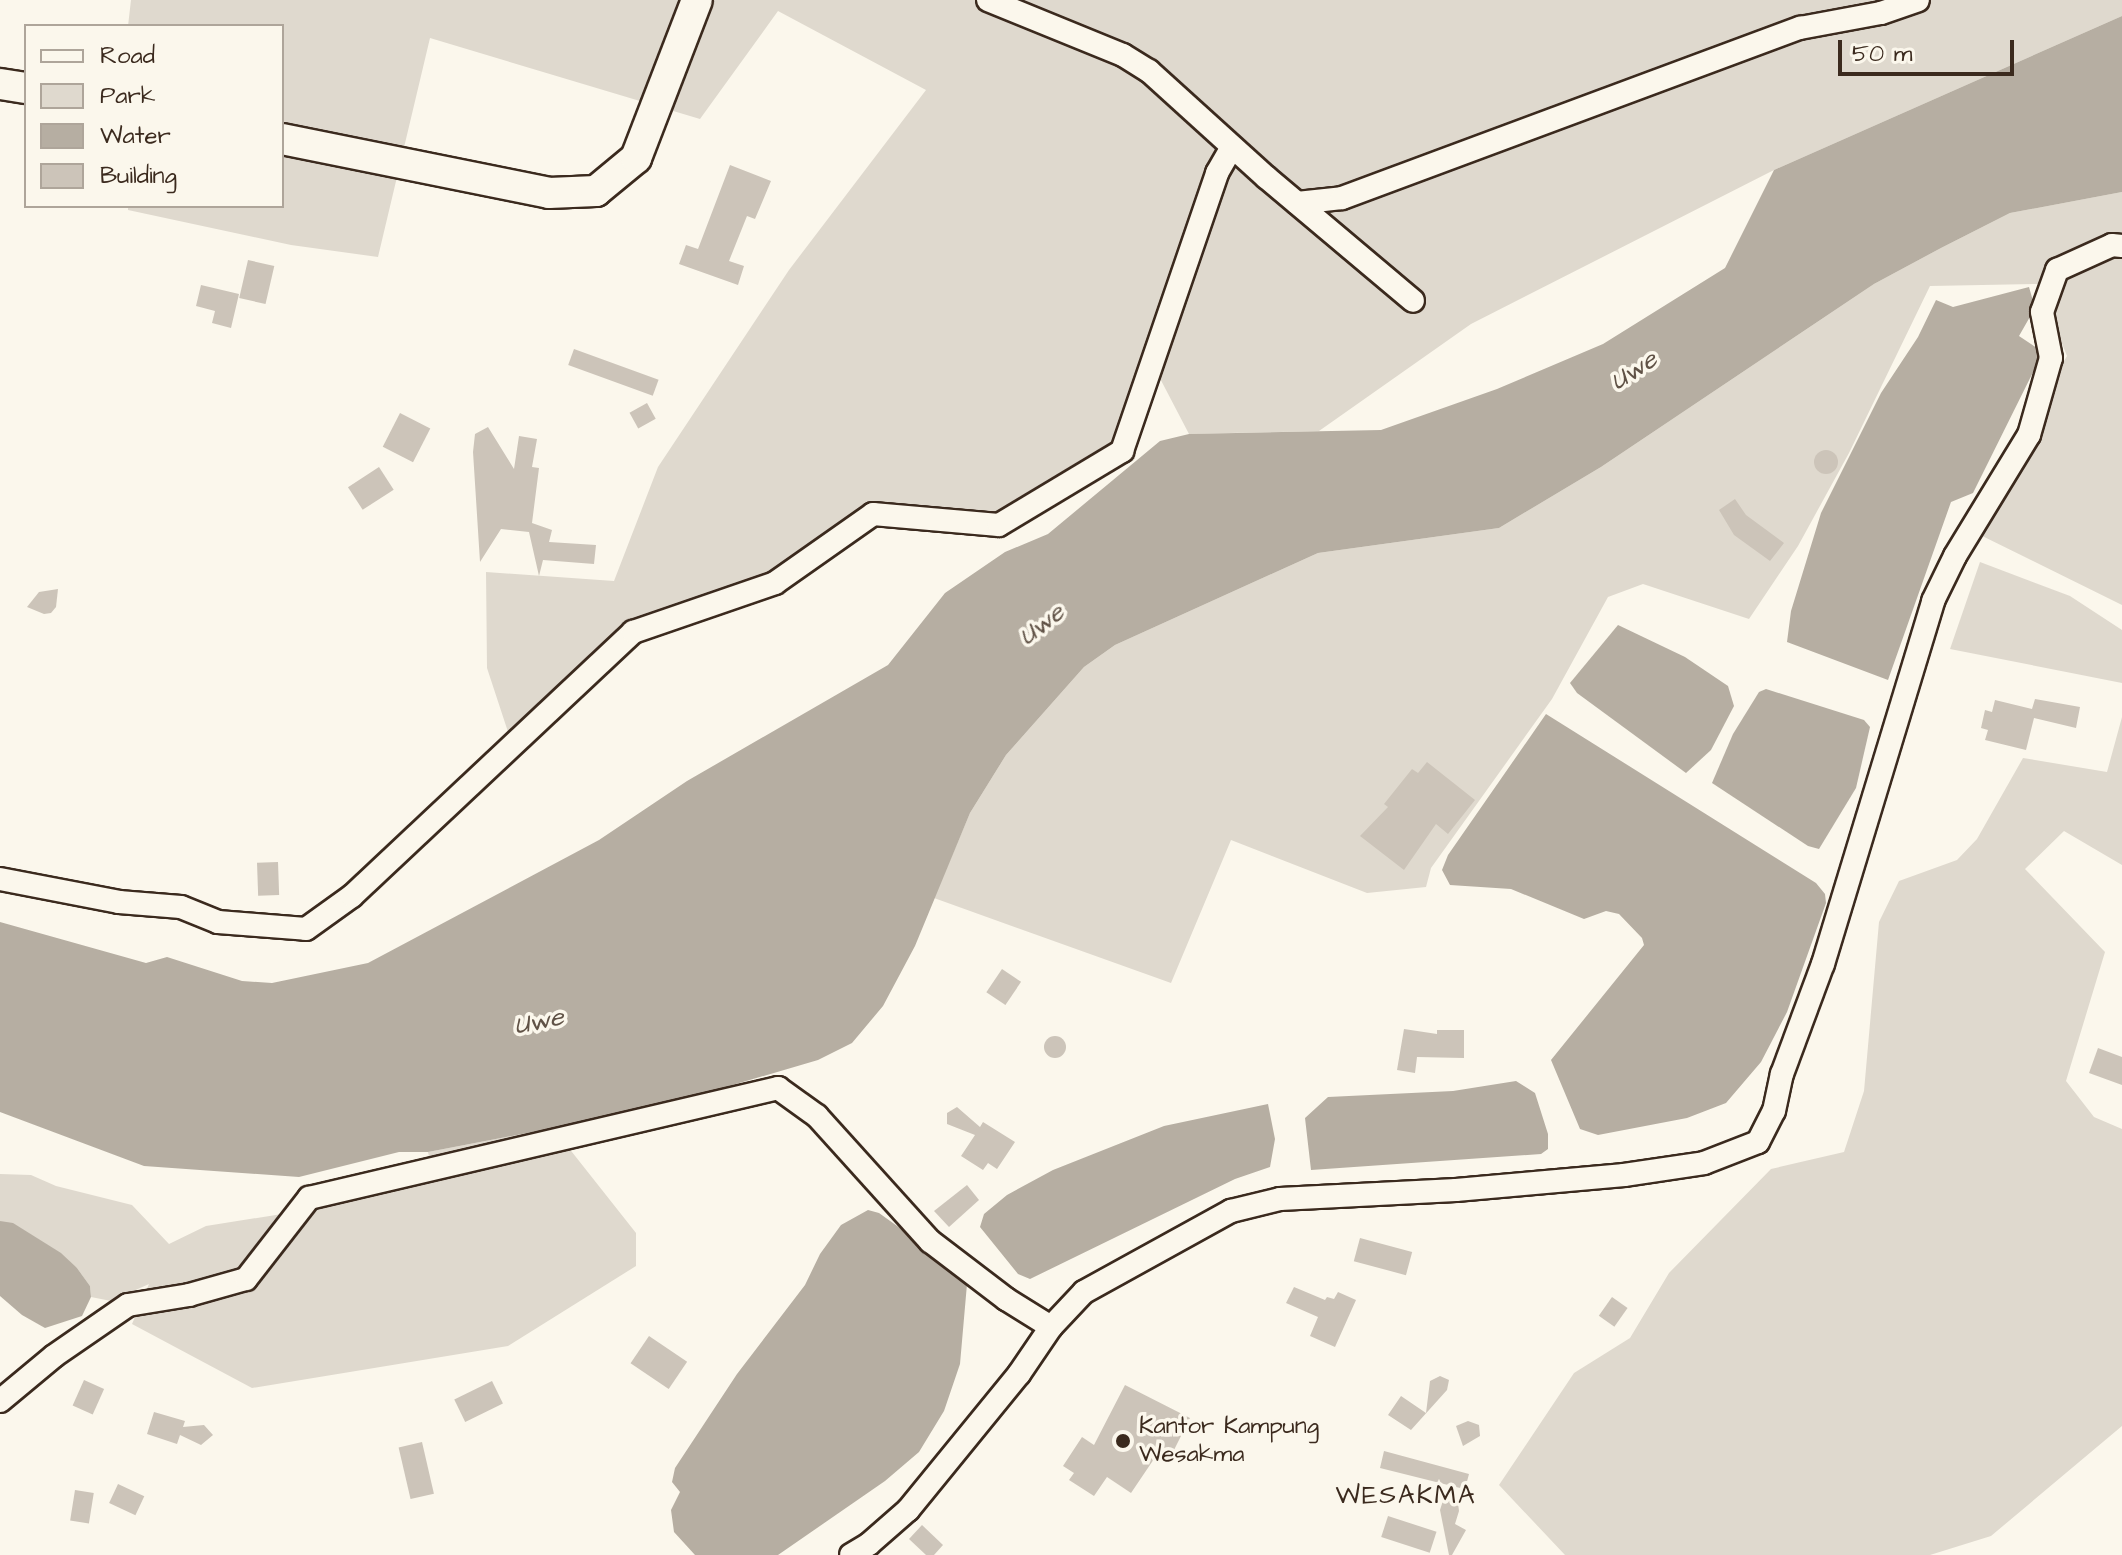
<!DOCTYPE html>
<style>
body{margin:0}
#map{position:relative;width:2122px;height:1555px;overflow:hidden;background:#fbf7ec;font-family:"Architects Daughter",sans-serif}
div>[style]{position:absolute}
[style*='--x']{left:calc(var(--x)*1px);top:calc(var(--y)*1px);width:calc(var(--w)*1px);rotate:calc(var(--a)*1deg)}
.green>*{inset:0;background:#dfd9ce}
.water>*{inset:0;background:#b6aea2}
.building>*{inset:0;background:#ccc4b9;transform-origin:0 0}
.round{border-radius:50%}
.roads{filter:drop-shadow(2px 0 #3b2a1e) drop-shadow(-2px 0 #3b2a1e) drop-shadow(0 2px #3b2a1e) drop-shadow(0 -2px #3b2a1e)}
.minor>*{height:22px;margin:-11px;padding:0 11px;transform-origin:11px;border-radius:11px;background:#fbf7ec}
.major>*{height:30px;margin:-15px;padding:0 15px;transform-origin:15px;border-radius:15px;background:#fbf7ec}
.dots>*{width:22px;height:22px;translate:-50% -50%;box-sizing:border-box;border:4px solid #fbf7ec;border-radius:50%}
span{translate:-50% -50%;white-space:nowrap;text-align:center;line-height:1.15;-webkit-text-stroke:7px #fbf7ec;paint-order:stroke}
.poi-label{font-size:24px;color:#3b2a1e}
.left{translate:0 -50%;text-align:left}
.water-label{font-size:26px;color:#605246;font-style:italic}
.neighbourhood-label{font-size:26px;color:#3b2a1e;letter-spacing:2px}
.legend{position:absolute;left:24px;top:24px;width:260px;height:184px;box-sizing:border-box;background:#fbf7ec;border:2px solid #aea59a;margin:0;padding:10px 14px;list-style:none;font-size:24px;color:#3b2a1e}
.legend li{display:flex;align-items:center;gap:16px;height:40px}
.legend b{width:40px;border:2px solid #aea59a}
.scale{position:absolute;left:1838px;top:40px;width:176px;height:36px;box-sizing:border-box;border:4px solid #3b2a1e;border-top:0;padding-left:10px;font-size:24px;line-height:28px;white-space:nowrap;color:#3b2a1e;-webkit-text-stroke:6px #fbf7ec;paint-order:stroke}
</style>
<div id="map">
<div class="green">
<div style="clip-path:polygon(131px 0,2122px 0,2122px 16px,1774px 170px,1471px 324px,1319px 431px,1189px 434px,1153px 365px,1122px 451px,999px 525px,872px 515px,775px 583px,633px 632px,513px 747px,487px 668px,486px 572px,614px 581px,658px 467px,789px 270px,926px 90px,778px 11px,700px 119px,430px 38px,378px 257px,291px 245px,128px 210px,128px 206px,282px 206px,282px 26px,128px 26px)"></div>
<div style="clip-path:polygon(2122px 192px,2122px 605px,1964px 527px,2067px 356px,2038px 284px,1930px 286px,1849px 453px,1798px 546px,1749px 619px,1643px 584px,1608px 597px,1552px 699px,1431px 868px,1426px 887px,1367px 893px,1231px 840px,1171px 983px,934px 898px,970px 813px,1006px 755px,1084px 667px,1115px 645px,1318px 553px,1499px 528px,1601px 467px,1874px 284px,1941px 248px,2010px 213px)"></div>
<div style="clip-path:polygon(1980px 562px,2070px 596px,2122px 630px,2122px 683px,1950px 649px)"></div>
<div style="clip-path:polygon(2122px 717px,2122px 865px,2064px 831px,2025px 869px,2105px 952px,2066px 1081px,2094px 1117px,2122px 1129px,2122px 1426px,1991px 1536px,1930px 1555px,1565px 1555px,1499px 1485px,1574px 1373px,1630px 1338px,1669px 1273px,1771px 1169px,1844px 1152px,1864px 1091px,1879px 922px,1899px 881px,1957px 860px,1977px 839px,2023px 758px,2107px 772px)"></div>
<div style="clip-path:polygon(553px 1128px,636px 1233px,636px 1266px,508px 1346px,252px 1388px,132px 1324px,149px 1284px,111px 1301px,91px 1297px,90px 1286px,77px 1268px,0 1221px,0 1174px,31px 1175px,56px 1186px,132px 1205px,169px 1244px,206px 1226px,282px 1214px,350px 1189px,434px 1178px,428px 1152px)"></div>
</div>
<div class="water">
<div style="clip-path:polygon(2122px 16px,2122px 192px,2010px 213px,1941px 248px,1874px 284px,1601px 467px,1499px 528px,1318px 553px,1115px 645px,1084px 667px,1006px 755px,970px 813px,915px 946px,883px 1006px,852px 1043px,818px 1060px,712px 1091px,553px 1128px,428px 1152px,399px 1152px,299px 1177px,144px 1166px,0 1112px,0 922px,146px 963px,167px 957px,242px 981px,272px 983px,368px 963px,599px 840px,687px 781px,888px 665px,945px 593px,1005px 552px,1048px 534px,1160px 441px,1189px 434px,1381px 430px,1497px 389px,1603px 344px,1725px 268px,1774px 170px)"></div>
<div style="clip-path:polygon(2029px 287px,2035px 308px,2019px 336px,2043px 352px,1973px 493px,1951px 502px,1888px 680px,1787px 642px,1791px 611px,1821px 513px,1881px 393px,1918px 337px,1936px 300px,1953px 307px)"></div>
<div style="clip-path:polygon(1618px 625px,1685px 657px,1728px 686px,1734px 706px,1711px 750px,1686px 773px,1577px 693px,1570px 683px)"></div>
<div style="clip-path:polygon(1766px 689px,1864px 720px,1870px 727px,1856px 788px,1819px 849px,1808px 846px,1712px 783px,1733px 734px,1759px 692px)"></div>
<div style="clip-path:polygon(1546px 714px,1816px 883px,1825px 894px,1826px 903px,1787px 1012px,1761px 1062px,1726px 1103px,1687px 1118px,1598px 1135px,1580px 1129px,1551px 1060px,1644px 945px,1642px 938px,1619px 914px,1606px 911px,1584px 919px,1511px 889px,1450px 885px,1442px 870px,1448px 855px)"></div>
<div style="clip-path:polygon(1516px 1081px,1535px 1093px,1548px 1134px,1548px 1149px,1541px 1154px,1311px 1170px,1305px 1118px,1328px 1097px,1453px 1091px)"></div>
<div style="clip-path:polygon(1268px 1104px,1275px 1139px,1270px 1167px,1235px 1179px,1030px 1279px,1018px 1274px,980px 1227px,984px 1214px,1007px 1195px,1053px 1170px,1164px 1126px)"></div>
<div style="clip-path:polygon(868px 1210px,879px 1213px,964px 1274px,967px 1284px,960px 1364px,944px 1411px,919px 1452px,885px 1481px,778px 1555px,695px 1555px,674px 1532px,671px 1510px,680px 1492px,672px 1482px,675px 1468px,737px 1374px,805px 1285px,820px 1254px,841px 1225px)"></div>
<div style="clip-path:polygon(0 1221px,13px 1223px,61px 1253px,77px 1268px,90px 1286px,91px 1297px,82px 1316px,45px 1328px,22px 1315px,0 1296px)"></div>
</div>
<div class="building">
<div style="clip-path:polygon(730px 165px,771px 181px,755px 219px,747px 216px,729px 261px,744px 266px,738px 285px,679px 264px,686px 245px,698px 249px)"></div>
<div style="left:248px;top:260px;width:27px;height:39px;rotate:13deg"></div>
<div style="clip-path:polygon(201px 285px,239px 294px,231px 328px,212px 323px,215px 311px,196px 306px)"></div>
<div style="left:574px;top:349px;width:90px;height:17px;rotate:20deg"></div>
<div style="left:647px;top:403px;width:18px;height:20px;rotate:61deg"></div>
<div style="left:400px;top:413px;width:34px;height:38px;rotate:27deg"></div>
<div style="clip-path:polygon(488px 427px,514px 469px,519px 436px,537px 439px,532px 467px,539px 468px,532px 523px,552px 530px,549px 542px,596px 545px,594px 564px,543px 560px,539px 576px,529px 532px,501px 529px,480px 562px,473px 452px,475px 434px)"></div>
<div class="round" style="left:1814px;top:450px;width:24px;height:24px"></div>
<div style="left:379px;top:467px;width:27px;height:37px;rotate:57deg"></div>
<div style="clip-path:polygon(1735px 499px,1746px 515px,1784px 543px,1770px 561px,1734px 535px,1719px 510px)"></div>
<div style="clip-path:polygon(58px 589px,56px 607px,51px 613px,44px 614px,27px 607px,39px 592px)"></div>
<div style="clip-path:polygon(2035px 699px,2080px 707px,2076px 728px,2034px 718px,2026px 750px,1985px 740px,1988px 730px,1981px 728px,1985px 710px,1992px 712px,1995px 700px,2032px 709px)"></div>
<div style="clip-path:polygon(1427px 762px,1475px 800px,1448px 834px,1436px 824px,1404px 870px,1360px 836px,1388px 807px,1384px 804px,1412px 769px,1418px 773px)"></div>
<div style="left:278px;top:862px;width:33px;height:21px;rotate:88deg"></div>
<div style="left:1002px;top:969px;width:23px;height:28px;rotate:34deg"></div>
<div style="clip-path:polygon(1404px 1029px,1437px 1034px,1437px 1030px,1464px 1030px,1464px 1058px,1417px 1057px,1415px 1073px,1397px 1070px)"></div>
<div class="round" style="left:1044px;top:1036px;width:22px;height:22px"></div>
<div style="clip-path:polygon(2098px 1048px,2122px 1057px,2122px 1085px,2089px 1073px)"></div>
<div style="clip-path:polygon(957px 1107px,980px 1127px,983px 1122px,1015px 1142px,997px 1169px,988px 1163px,983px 1170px,961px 1156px,975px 1135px,947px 1124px,947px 1113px)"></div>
<div style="clip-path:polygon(967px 1185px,979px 1200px,949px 1227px,934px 1211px)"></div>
<div style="left:1360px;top:1238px;width:54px;height:24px;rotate:15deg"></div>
<div style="clip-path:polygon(1294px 1287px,1325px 1300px,1327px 1297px,1334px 1299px,1338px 1292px,1356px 1300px,1335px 1347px,1310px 1336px,1318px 1317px,1286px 1303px)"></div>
<div style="left:1612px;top:1297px;width:19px;height:23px;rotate:35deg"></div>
<div style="left:649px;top:1336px;width:46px;height:33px;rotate:34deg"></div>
<div style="clip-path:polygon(1440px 1376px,1449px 1380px,1447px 1390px,1411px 1430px,1388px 1415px,1401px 1396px,1426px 1413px,1430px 1381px)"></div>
<div style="left:84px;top:1380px;width:22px;height:28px;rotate:24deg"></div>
<div style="left:492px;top:1381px;width:25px;height:42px;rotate:64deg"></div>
<div style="clip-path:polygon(1125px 1385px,1190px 1418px,1168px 1462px,1156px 1456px,1131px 1493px,1107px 1477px,1094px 1496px,1069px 1480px,1074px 1473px,1063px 1466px,1082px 1437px,1094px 1445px)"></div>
<div style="clip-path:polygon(154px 1412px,185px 1421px,183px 1427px,204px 1425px,213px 1435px,201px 1445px,180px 1435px,177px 1444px,147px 1434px)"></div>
<div style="clip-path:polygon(1468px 1421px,1479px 1425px,1480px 1436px,1463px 1446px,1456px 1426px)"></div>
<div style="left:422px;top:1442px;width:53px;height:24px;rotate:77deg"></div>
<div style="clip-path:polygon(1384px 1451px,1469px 1474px,1465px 1489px,1456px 1487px,1459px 1511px,1455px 1524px,1466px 1530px,1452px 1555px,1449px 1555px,1440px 1510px,1448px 1485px,1380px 1468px)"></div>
<div style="left:118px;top:1484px;width:29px;height:21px;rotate:25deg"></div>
<div style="left:75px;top:1490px;width:19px;height:31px;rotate:9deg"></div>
<div style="left:1388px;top:1516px;width:51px;height:22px;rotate:18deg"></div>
<div style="clip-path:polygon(922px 1525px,943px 1545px,934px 1555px,926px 1555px,909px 1539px)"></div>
</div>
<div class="roads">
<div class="minor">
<div style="--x:988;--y:0;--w:146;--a:22.2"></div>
<div style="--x:1123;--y:55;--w:31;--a:32"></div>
<div style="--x:1149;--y:71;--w:158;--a:42.2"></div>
<div style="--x:1266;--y:177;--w:192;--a:40.1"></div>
<div style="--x:1297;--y:203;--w:45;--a:-6.3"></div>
<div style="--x:1342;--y:198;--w:489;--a:-20.4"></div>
<div style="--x:1800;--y:28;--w:82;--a:-10.5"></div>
<div style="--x:1881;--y:13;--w:39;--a:-19"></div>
<div style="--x:0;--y:879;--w:121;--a:10.9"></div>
<div style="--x:119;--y:902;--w:62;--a:4.6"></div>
<div style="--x:181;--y:907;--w:40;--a:22"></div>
<div style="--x:218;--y:922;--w:88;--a:4.5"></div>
<div style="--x:306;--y:929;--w:57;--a:-35.7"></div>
<div style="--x:352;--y:896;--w:386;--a:-43.2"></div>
<div style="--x:633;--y:632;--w:150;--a:-19"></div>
<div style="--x:775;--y:583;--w:120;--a:-35.1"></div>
<div style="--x:873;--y:514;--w:126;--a:5"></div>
<div style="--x:999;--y:525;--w:144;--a:-31"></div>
<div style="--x:1122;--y:451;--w:294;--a:-71.1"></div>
<div style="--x:1217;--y:173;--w:30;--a:-60"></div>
<div style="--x:0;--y:1401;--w:70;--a:-39.8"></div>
<div style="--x:54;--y:1356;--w:90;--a:-34.6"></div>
<div style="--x:128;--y:1305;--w:62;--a:-9.3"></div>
<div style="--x:189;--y:1295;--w:59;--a:-15.7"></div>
<div style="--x:246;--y:1279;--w:103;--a:-52.1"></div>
<div style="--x:309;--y:1198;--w:482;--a:-13.2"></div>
<div style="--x:778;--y:1088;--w:48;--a:35.7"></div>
<div style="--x:817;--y:1116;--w:169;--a:47.9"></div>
<div style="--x:930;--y:1241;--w:96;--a:37.3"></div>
<div style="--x:1006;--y:1299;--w:53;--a:31.9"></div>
<div style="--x:851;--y:1555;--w:21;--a:-31"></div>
<div style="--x:869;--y:1544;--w:52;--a:-41.1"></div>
<div style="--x:908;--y:1510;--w:176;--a:-50.8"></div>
<div style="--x:1019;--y:1374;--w:57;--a:-55.8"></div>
<div style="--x:1051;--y:1327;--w:48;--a:-46.7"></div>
<div style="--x:1084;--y:1292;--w:168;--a:-28.9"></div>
<div style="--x:1231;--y:1211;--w:50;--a:-13.8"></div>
<div style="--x:1280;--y:1199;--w:176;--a:-2.9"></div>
<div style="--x:1456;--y:1190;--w:169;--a:-5.1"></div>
<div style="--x:1624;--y:1175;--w:81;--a:-8.5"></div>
<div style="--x:1704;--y:1163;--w:58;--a:-21.3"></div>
<div style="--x:1758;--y:1142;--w:35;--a:-63"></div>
<div style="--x:1774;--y:1111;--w:38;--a:-78"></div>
<div style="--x:1782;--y:1074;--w:117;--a:-69.6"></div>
<div style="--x:1823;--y:964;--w:379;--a:-73.1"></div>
<div style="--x:1933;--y:601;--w:50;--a:-63.9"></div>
<div style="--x:1955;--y:556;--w:142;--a:-58.6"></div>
<div style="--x:2029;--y:435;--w:80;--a:-74.1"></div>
<div style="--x:2051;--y:358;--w:47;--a:-101.1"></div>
<div style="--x:2042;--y:312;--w:45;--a:-70.3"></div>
<div style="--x:2057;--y:270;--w:60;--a:-24.4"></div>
<div style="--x:2112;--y:245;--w:10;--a:6"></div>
</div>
<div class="major">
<div style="--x:0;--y:84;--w:26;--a:9"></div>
<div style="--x:282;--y:139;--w:272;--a:11.4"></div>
<div style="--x:549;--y:193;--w:47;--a:-2.4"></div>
<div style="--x:596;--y:191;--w:52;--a:-39.5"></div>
<div style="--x:636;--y:158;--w:169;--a:-68.9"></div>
</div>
</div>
<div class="dots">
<div style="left:1123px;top:1441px;background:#3b2a1e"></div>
</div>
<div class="poi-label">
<span class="left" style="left:1139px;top:1441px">Kantor Kampung<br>Wesakma</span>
</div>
<div class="water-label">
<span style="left:1634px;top:371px;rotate:-33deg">Uwe</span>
<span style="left:1042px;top:625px;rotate:-38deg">Uwe</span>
<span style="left:539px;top:1022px;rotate:-11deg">Uwe</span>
</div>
<div class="neighbourhood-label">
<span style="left:1406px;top:1496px">WESAKMA</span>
</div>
<ul class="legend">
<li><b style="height:10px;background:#fbf7ec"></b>Road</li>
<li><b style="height:22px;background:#dfd9ce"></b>Park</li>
<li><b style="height:22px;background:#b6aea2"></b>Water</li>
<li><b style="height:22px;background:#ccc4b9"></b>Building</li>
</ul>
<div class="scale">50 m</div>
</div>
